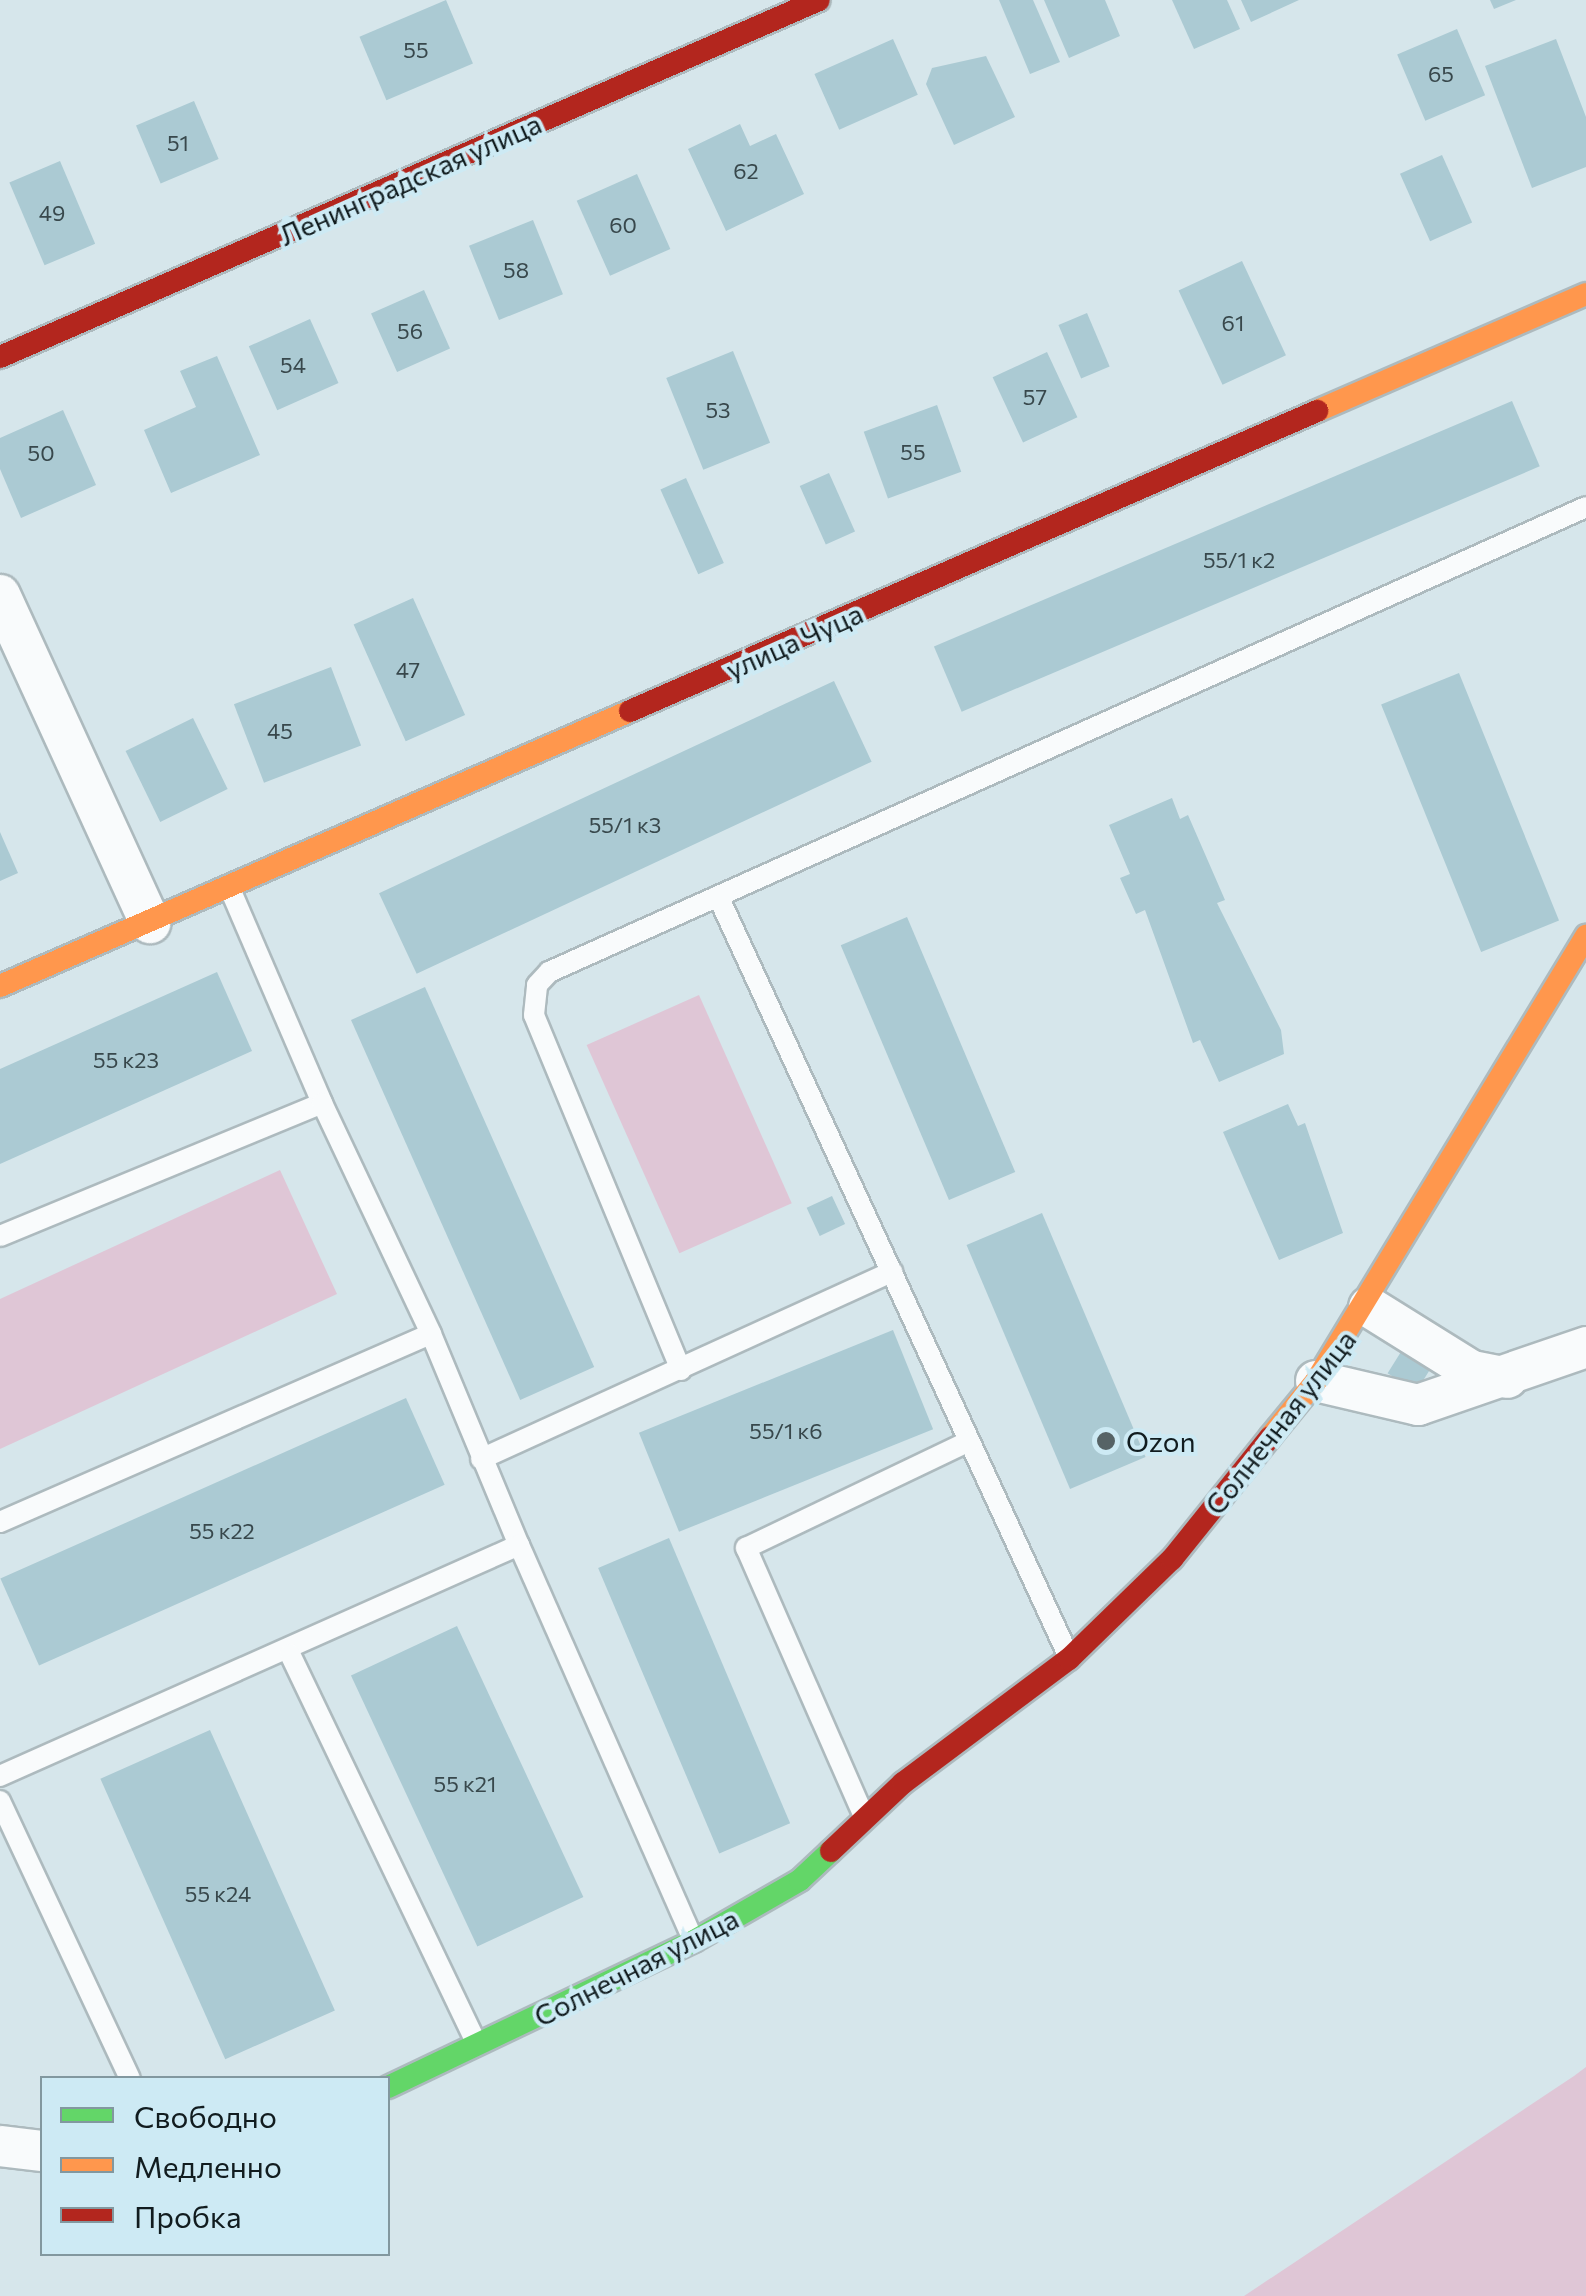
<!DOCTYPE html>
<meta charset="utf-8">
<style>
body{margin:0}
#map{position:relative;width:1586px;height:2296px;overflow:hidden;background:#d6e6eb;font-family:Commissioner,sans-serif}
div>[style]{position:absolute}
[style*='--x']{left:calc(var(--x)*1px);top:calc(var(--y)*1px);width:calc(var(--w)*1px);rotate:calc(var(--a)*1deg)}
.green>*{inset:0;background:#dfc6d6;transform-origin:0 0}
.building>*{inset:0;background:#abcad3;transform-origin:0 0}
.roads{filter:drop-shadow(2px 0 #adbabe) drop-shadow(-2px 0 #adbabe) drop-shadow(0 2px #adbabe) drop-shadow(0 -2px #adbabe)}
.lane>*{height:20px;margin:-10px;padding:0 10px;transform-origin:10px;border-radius:10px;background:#f9fbfc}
.street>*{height:40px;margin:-20px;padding:0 20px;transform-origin:20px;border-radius:20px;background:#f9fbfc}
.fast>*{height:22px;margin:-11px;padding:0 11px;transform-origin:11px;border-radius:11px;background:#63d668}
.slow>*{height:22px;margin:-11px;padding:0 11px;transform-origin:11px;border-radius:11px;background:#ff974d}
.jam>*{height:22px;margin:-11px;padding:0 11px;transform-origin:11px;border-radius:11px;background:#b3261e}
.dots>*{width:28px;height:28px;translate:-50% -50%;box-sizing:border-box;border:5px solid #cdeaf4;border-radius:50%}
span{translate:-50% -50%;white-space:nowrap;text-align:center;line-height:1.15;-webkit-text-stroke:8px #cdeaf4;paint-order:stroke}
.number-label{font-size:22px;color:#38484c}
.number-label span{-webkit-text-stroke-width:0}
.street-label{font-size:28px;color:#111c1f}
.poi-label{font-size:28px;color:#111c1f}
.left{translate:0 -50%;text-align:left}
.legend{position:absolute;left:40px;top:2076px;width:350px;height:180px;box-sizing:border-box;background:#cdeaf4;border:2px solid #82989f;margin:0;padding:12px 18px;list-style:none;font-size:30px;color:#111c1f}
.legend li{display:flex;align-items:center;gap:20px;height:50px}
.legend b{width:50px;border:2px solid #82989f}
</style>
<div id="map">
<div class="green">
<div style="left:699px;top:995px;width:228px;height:123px;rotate:66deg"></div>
<div style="clip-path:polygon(280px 1170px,337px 1294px,0 1449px,0 1299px)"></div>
<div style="clip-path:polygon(1586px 2067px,1586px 2296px,1244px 2296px,1574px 2076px)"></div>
</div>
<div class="building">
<div style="left:446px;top:0;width:69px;height:94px;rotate:67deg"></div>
<div style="clip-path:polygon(999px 0,1033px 0,1060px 62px,1030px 74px)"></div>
<div style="clip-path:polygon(1044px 0,1105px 0,1120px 36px,1069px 58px)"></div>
<div style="clip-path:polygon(1172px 0,1227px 0,1240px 29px,1194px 49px)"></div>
<div style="clip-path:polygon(1241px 0,1299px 0,1251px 22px)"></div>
<div style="clip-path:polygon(1490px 0,1516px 0,1494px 9px)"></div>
<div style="left:1457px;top:29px;width:72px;height:65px;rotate:67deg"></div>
<div style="left:893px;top:39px;width:61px;height:86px;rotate:66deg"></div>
<div style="clip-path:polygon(1556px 39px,1586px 117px,1586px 167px,1532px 188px,1485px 66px)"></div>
<div style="clip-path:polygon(986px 56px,1015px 117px,954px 145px,926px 84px,932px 68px)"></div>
<div style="left:194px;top:101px;width:63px;height:63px;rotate:67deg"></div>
<div style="clip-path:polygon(740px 124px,750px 146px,776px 134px,804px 194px,726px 231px,688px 149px)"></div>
<div style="left:1442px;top:155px;width:74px;height:46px;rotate:66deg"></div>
<div style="left:60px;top:161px;width:90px;height:55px;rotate:67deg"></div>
<div style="left:637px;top:174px;width:82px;height:66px;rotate:66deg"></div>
<div style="left:533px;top:220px;width:80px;height:69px;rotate:68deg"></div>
<div style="left:1242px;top:261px;width:104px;height:70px;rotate:65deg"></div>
<div style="left:424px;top:290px;width:64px;height:58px;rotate:66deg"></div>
<div style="left:1087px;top:313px;width:58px;height:31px;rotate:67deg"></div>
<div style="left:310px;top:319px;width:70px;height:67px;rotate:66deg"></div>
<div style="left:733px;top:351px;width:99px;height:72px;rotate:68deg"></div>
<div style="left:1047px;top:352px;width:72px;height:60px;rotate:65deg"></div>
<div style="clip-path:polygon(217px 356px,260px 455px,171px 493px,144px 430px,196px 407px,180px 371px)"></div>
<div style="left:1512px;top:401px;width:71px;height:628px;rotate:67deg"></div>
<div style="left:937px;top:405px;width:71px;height:78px;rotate:70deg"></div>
<div style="clip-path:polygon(63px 410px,96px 485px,21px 518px,0 469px,0 438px)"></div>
<div style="left:829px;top:473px;width:64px;height:32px;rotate:66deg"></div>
<div style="left:686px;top:478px;width:93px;height:28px;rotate:66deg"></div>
<div style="left:413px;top:598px;width:128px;height:65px;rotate:66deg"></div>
<div style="left:331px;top:667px;width:84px;height:104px;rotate:69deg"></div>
<div style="left:1459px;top:673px;width:267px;height:84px;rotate:68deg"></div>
<div style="left:834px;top:681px;width:89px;height:502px;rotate:65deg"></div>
<div style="left:193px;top:718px;width:79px;height:75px;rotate:64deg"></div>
<div style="clip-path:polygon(1172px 798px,1180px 819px,1188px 815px,1225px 900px,1217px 903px,1281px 1030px,1284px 1054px,1219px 1082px,1200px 1040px,1193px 1043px,1145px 910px,1136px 914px,1120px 878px,1130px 874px,1109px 825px)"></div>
<div style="clip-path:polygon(0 832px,18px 873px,0 881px)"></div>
<div style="left:907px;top:917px;width:277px;height:72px;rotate:67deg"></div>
<div style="clip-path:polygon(217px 972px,252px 1051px,0 1164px,0 1069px)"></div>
<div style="left:425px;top:987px;width:416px;height:81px;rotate:66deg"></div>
<div style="clip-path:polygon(1288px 1104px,1298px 1126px,1305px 1123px,1343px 1233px,1279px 1260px,1223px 1132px)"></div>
<div style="left:832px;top:1196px;width:31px;height:28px;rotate:65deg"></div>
<div style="left:1042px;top:1213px;width:265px;height:82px;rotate:67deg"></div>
<div style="left:893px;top:1330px;width:107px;height:274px;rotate:68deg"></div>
<div style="left:1404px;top:1347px;width:34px;height:31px;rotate:32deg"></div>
<div style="left:406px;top:1398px;width:95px;height:444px;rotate:66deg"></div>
<div style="left:669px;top:1538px;width:310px;height:77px;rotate:67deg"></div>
<div style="left:457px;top:1626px;width:299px;height:117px;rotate:65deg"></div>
<div style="left:210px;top:1730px;width:307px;height:120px;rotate:66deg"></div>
</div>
<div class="roads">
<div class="lane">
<div style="--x:230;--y:889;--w:233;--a:66.7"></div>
<div style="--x:718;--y:896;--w:838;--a:65.24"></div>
<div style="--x:0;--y:1236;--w:348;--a:-22.4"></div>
<div style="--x:322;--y:1103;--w:255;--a:64.7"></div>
<div style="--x:681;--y:1370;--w:384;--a:-112.5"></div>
<div style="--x:534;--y:1015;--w:30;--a:-84"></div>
<div style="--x:537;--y:985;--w:18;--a:-47"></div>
<div style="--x:549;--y:972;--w:1136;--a:-24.15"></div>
<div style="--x:481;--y:1459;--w:452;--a:-24.5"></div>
<div style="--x:0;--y:1522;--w:470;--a:-23.6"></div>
<div style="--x:431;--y:1334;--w:229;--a:67.4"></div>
<div style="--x:519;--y:1545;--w:568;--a:156.01"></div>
<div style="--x:519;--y:1545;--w:431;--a:66.2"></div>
<div style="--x:290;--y:1654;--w:433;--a:64.4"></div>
<div style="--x:0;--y:1801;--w:306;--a:64.9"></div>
<div style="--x:863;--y:1814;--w:291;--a:-113.7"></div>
<div style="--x:746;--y:1548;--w:247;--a:-25.6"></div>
</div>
<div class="street">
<div style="--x:0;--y:595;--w:361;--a:65.4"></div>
<div style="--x:1369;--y:1307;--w:121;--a:31.9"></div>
<div style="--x:1472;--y:1371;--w:36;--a:11"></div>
<div style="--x:1316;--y:1381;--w:105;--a:13.2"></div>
<div style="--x:1418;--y:1405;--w:178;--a:-19"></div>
<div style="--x:0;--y:2146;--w:42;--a:6.8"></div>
</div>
<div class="fast">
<div style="--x:388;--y:2087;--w:339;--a:-25.5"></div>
<div style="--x:694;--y:1941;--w:122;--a:-29.9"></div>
<div style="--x:800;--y:1880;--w:42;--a:-43.1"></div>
</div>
<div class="slow">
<div style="--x:1317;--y:411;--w:293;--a:-23.5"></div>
<div style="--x:0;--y:986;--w:687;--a:-23.58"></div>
<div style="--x:1270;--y:1437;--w:72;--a:-50.6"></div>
<div style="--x:1316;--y:1381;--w:521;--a:-58.75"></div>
</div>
<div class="jam">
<div style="--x:0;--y:357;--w:893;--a:-23.55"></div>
<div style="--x:630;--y:711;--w:750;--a:-23.59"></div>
<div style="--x:831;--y:1851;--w:99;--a:-43.4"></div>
<div style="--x:903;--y:1783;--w:207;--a:-36.8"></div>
<div style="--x:1069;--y:1659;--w:144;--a:-44.2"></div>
<div style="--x:1172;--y:1559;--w:156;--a:-51.2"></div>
</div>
</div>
<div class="dots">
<div style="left:1106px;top:1441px;background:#566366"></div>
</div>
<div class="number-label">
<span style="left:416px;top:50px">55</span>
<span style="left:1441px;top:74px">65</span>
<span style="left:178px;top:143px">51</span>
<span style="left:746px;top:171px">62</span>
<span style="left:52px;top:213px">49</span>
<span style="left:623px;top:225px">60</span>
<span style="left:516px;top:270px">58</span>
<span style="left:1233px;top:323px">61</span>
<span style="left:410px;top:331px">56</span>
<span style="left:293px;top:365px">54</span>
<span style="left:1035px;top:397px">57</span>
<span style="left:718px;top:410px">53</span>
<span style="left:913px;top:452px">55</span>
<span style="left:41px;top:453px">50</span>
<span style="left:1239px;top:560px">55/1 к2</span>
<span style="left:408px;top:670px">47</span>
<span style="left:280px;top:731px">45</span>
<span style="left:625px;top:825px">55/1 к3</span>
<span style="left:126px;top:1060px">55 к23</span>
<span style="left:786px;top:1431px">55/1 к6</span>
<span style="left:222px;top:1531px">55 к22</span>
<span style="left:465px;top:1784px">55 к21</span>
<span style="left:218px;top:1894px">55 к24</span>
</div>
<div class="street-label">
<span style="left:410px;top:179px;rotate:-24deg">Ленинградская улица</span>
<span style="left:794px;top:641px;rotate:-24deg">улица Чуца</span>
<span style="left:1280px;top:1422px;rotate:-52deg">Солнечная улица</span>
<span style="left:636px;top:1967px;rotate:-27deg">Солнечная улица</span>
</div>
<div class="poi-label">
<span class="left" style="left:1126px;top:1441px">Ozon</span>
</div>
<ul class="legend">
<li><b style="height:12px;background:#63d668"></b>Свободно</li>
<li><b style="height:12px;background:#ff974d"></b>Медленно</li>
<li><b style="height:12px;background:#b3261e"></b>Пробка</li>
</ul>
</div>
